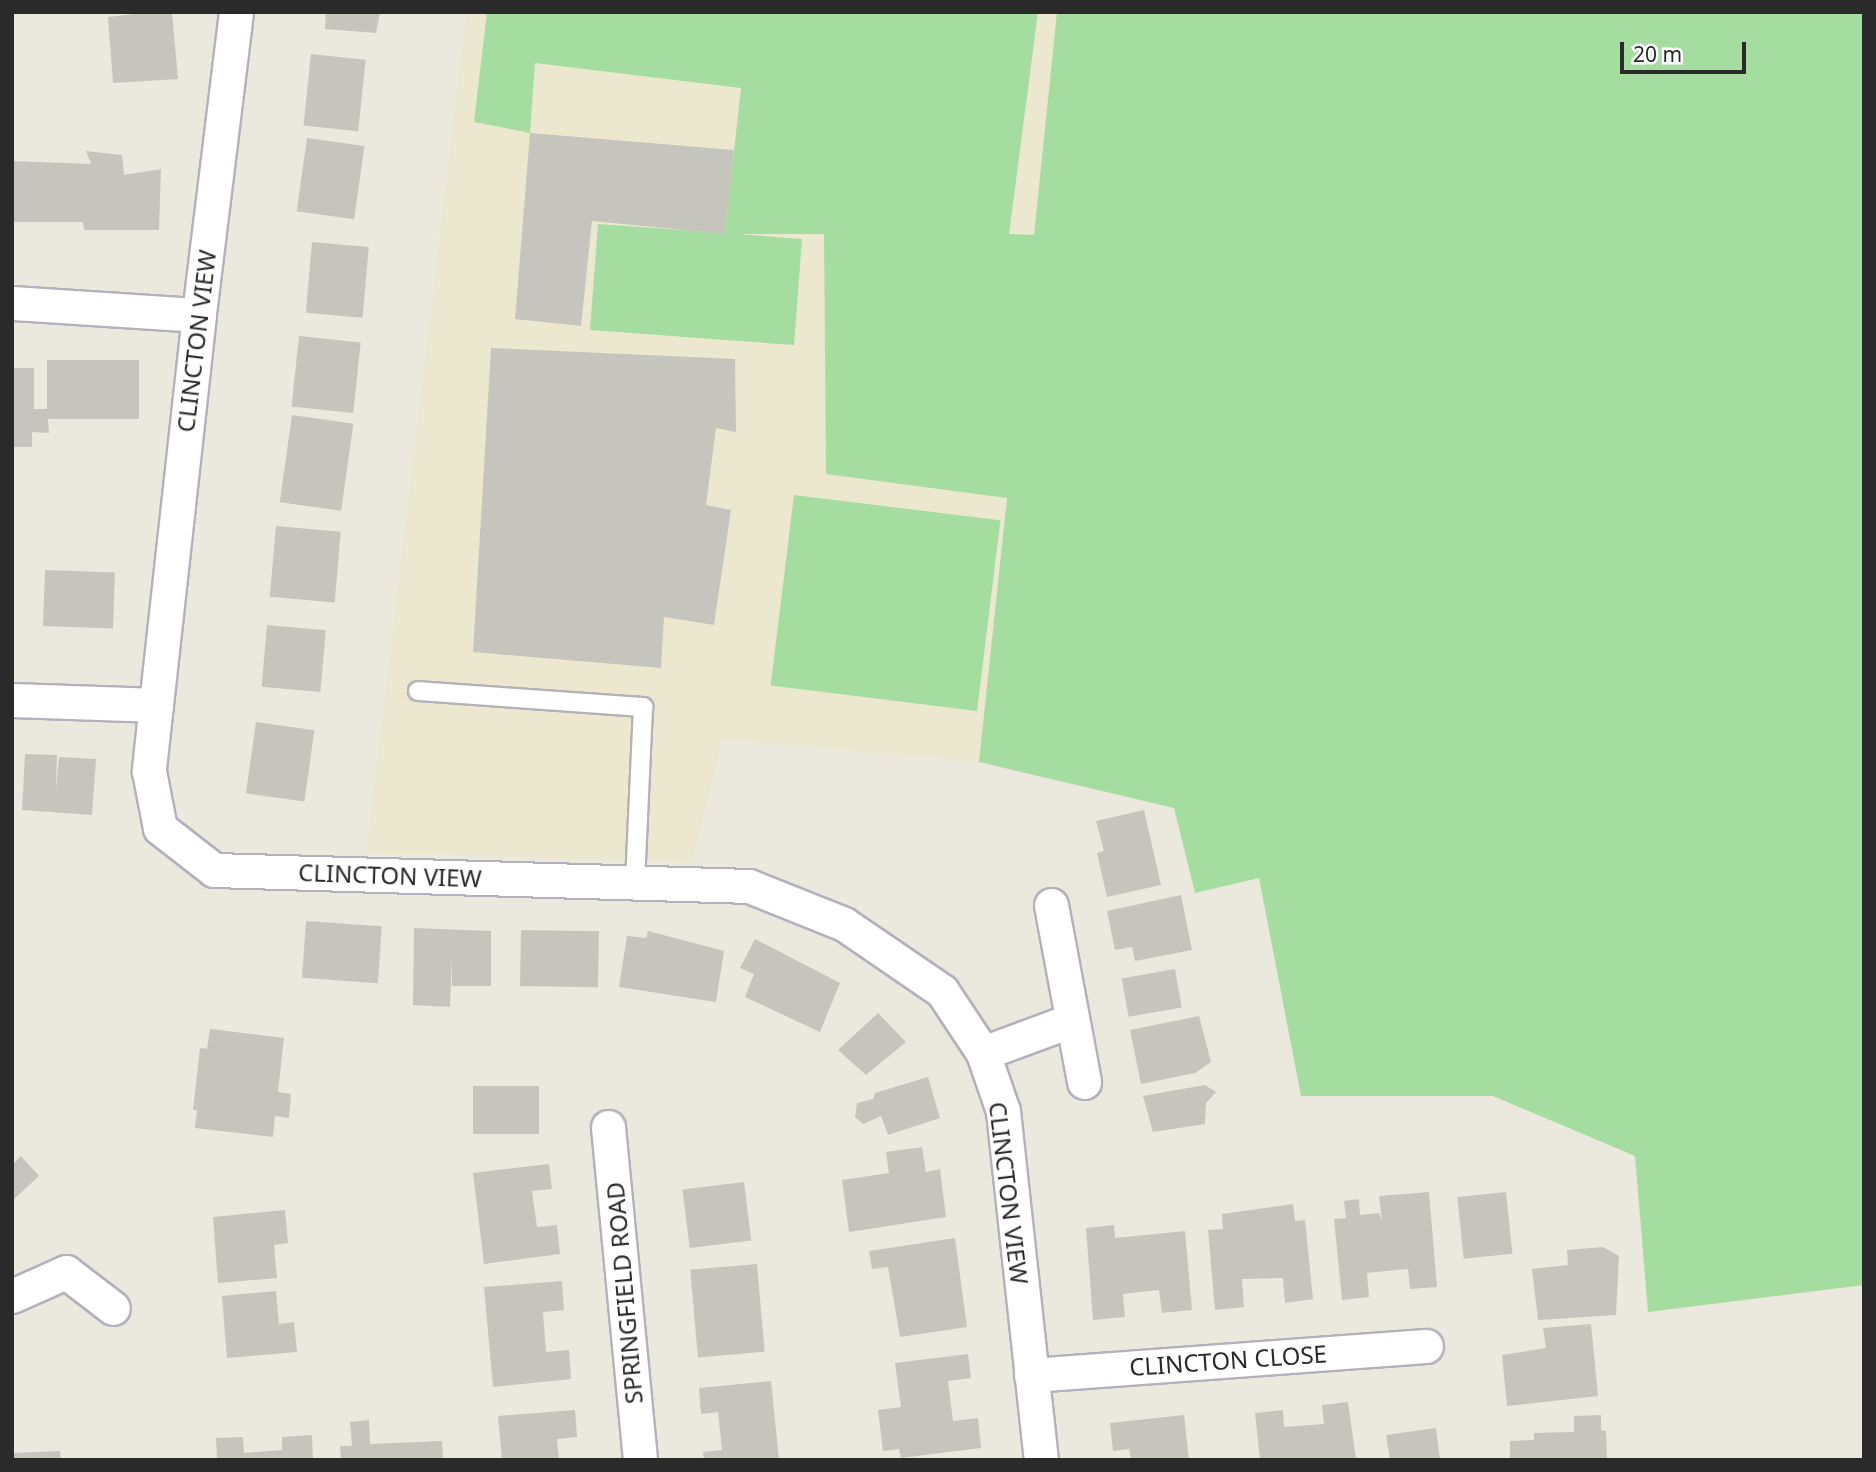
<!DOCTYPE html>
<style>
body{margin:0}
#map{position:relative;width:1876px;height:1472px;overflow:hidden;background:#ebe8de;font-family:"Noto Sans",sans-serif}
div>[style]{position:absolute}
[style*='--x']{left:calc(var(--x)*1px);top:calc(var(--y)*1px);width:calc(var(--w)*1px);rotate:calc(var(--a)*1deg)}
.education>*{inset:0;background:#ebe8cf}
.green>*{inset:0;background:#a5dca0;transform-origin:0 0}
.building>*{inset:0;background:#c6c5bd;transform-origin:0 0}
.roads{filter:drop-shadow(2px 0 #b2b1bc) drop-shadow(-2px 0 #b2b1bc) drop-shadow(0 2px #b2b1bc) drop-shadow(0 -2px #b2b1bc)}
.service>*{height:18px;margin:-9px;padding:0 9px;transform-origin:9px;border-radius:9px;background:#fff}
.minor>*{height:33px;margin:-16.5px;padding:0 16.5px;transform-origin:16.5px;border-radius:16.5px;background:#fff}
span{translate:-50% -50%;white-space:nowrap;text-align:center;line-height:1.15;-webkit-text-stroke:5px #fff;paint-order:stroke}
.street-label{font-size:24px;color:#2a2a2a}
.frame{position:absolute;inset:0;border:14px solid #2a2a2a;pointer-events:none}
.scale{position:absolute;left:1620px;top:42px;width:126px;height:32px;box-sizing:border-box;border:4px solid #2a2a2a;border-top:0;padding-left:9px;font-size:21px;line-height:24px;white-space:nowrap;color:#2a2a2a;-webkit-text-stroke:5px #fff;paint-order:stroke}
</style>
<div id="map">
<div class="education">
<div style="clip-path:polygon(466px 12px,1057px 12px,1034px 235px,1009px 234px,826px 474px,1007px 498px,979px 762px,723px 740px,692px 863px,366px 852px)"></div>
</div>
<div class="green">
<div style="clip-path:polygon(487px 12px,1038px 12px,1009px 234px,1034px 235px,1057px 12px,1864px 12px,1864px 1285px,1648px 1312px,1635px 1156px,1493px 1096px,1301px 1096px,1259px 878px,1195px 893px,1174px 808px,979px 762px,1007px 498px,826px 474px,824px 234px,738px 234px,802px 239px,794px 345px,590px 330px,598px 224px,725px 233px,741px 88px,535px 63px,530px 133px,474px 122px)"></div>
<div style="left:794px;top:495px;width:208px;height:192px;rotate:7deg"></div>
</div>
<div class="building">
<div style="clip-path:polygon(152px 12px,172px 12px,178px 79px,113px 83px,108px 17px)"></div>
<div style="clip-path:polygon(326px 12px,380px 12px,376px 33px,325px 29px)"></div>
<div style="left:311px;top:54px;width:55px;height:72px;rotate:6deg"></div>
<div style="clip-path:polygon(530px 133px,734px 150px,725px 234px,592px 221px,581px 326px,515px 319px)"></div>
<div style="left:307px;top:138px;width:58px;height:74px;rotate:8deg"></div>
<div style="clip-path:polygon(86px 151px,122px 155px,124px 175px,161px 169px,159px 230px,84px 230px,83px 222px,12px 222px,12px 161px,91px 164px)"></div>
<div style="left:312px;top:242px;width:57px;height:71px;rotate:5deg"></div>
<div style="left:299px;top:336px;width:62px;height:71px;rotate:6deg"></div>
<div style="clip-path:polygon(491px 348px,735px 359px,736px 432px,716px 428px,706px 505px,731px 510px,714px 625px,664px 617px,661px 668px,473px 652px)"></div>
<div style="clip-path:polygon(47px 360px,139px 360px,139px 419px,48px 419px,49px 433px,32px 432px,32px 447px,12px 447px,12px 368px,34px 368px,34px 409px,47px 409px)"></div>
<div style="left:292px;top:415px;width:62px;height:88px;rotate:8deg"></div>
<div style="left:276px;top:526px;width:65px;height:71px;rotate:5deg"></div>
<div style="left:45px;top:570px;width:70px;height:56px;rotate:2deg"></div>
<div style="left:267px;top:625px;width:59px;height:62px;rotate:5deg"></div>
<div style="left:256px;top:722px;width:59px;height:72px;rotate:8deg"></div>
<div style="clip-path:polygon(25px 754px,57px 755px,56px 790px,59px 757px,96px 759px,92px 815px,22px 810px)"></div>
<div style="clip-path:polygon(1144px 810px,1161px 885px,1107px 897px,1097px 853px,1104px 851px,1096px 821px)"></div>
<div style="clip-path:polygon(1181px 895px,1192px 950px,1135px 961px,1132px 947px,1115px 950px,1107px 911px)"></div>
<div style="left:306px;top:921px;width:76px;height:57px;rotate:4deg"></div>
<div style="clip-path:polygon(414px 928px,491px 931px,491px 986px,452px 986px,452px 956px,450px 1007px,413px 1005px)"></div>
<div style="left:521px;top:930px;width:78px;height:56px;rotate:1deg"></div>
<div style="clip-path:polygon(648px 931px,724px 951px,716px 1002px,619px 987px,627px 936px,646px 938px)"></div>
<div style="clip-path:polygon(755px 939px,840px 983px,820px 1032px,745px 997px,754px 974px,740px 968px)"></div>
<div style="left:1175px;top:969px;width:39px;height:54px;rotate:80deg"></div>
<div style="clip-path:polygon(878px 1013px,906px 1042px,866px 1075px,838px 1050px)"></div>
<div style="clip-path:polygon(1199px 1016px,1211px 1062px,1195px 1073px,1141px 1084px,1130px 1030px)"></div>
<div style="clip-path:polygon(210px 1029px,284px 1038px,278px 1092px,291px 1094px,289px 1118px,275px 1116px,273px 1137px,195px 1128px,197px 1110px,193px 1110px,200px 1048px,207px 1049px)"></div>
<div style="clip-path:polygon(928px 1077px,940px 1118px,888px 1135px,881px 1116px,863px 1124px,855px 1117px,857px 1103px,873px 1099px,875px 1093px)"></div>
<div style="clip-path:polygon(1205px 1085px,1216px 1092px,1206px 1103px,1205px 1124px,1153px 1132px,1143px 1096px)"></div>
<div style="left:473px;top:1086px;width:66px;height:48px"></div>
<div style="clip-path:polygon(922px 1147px,926px 1172px,940px 1169px,946px 1217px,849px 1232px,842px 1180px,889px 1173px,886px 1152px)"></div>
<div style="clip-path:polygon(21px 1156px,39px 1176px,12px 1201px,12px 1165px)"></div>
<div style="clip-path:polygon(549px 1164px,552px 1189px,532px 1191px,537px 1227px,557px 1225px,560px 1254px,484px 1264px,473px 1173px)"></div>
<div style="left:744px;top:1182px;width:59px;height:62px;rotate:83deg"></div>
<div style="clip-path:polygon(1429px 1192px,1437px 1287px,1410px 1289px,1408px 1269px,1386px 1271px,1367px 1273px,1369px 1297px,1342px 1300px,1334px 1219px,1346px 1218px,1344px 1201px,1359px 1199px,1360px 1215px,1379px 1213px,1382px 1221px,1379px 1196px)"></div>
<div style="left:1506px;top:1192px;width:62px;height:49px;rotate:84deg"></div>
<div style="clip-path:polygon(1293px 1204px,1295px 1221px,1305px 1220px,1313px 1299px,1285px 1303px,1283px 1278px,1242px 1279px,1244px 1307px,1215px 1310px,1208px 1230px,1223px 1229px,1222px 1214px)"></div>
<div style="clip-path:polygon(285px 1210px,288px 1243px,274px 1245px,277px 1278px,218px 1283px,213px 1217px)"></div>
<div style="clip-path:polygon(1114px 1225px,1115px 1238px,1185px 1231px,1192px 1310px,1162px 1313px,1159px 1290px,1123px 1294px,1125px 1317px,1093px 1320px,1086px 1228px)"></div>
<div style="clip-path:polygon(955px 1238px,967px 1327px,900px 1337px,888px 1267px,872px 1269px,869px 1251px)"></div>
<div style="clip-path:polygon(1603px 1247px,1619px 1256px,1616px 1315px,1538px 1320px,1532px 1269px,1568px 1265px,1567px 1250px)"></div>
<div style="left:757px;top:1264px;width:88px;height:67px;rotate:85deg"></div>
<div style="clip-path:polygon(562px 1281px,564px 1310px,543px 1312px,546px 1352px,569px 1350px,571px 1379px,493px 1387px,484px 1287px)"></div>
<div style="clip-path:polygon(276px 1291px,279px 1324px,294px 1322px,297px 1352px,227px 1358px,222px 1296px)"></div>
<div style="clip-path:polygon(1591px 1324px,1598px 1396px,1507px 1406px,1502px 1355px,1546px 1348px,1543px 1328px)"></div>
<div style="clip-path:polygon(968px 1354px,971px 1378px,948px 1381px,953px 1421px,978px 1418px,981px 1448px,901px 1458px,899px 1449px,883px 1451px,878px 1410px,901px 1407px,895px 1363px)"></div>
<div style="clip-path:polygon(771px 1381px,779px 1460px,704px 1460px,703px 1452px,722px 1450px,718px 1412px,701px 1414px,699px 1388px)"></div>
<div style="clip-path:polygon(1348px 1402px,1356px 1460px,1260px 1460px,1255px 1413px,1283px 1410px,1284px 1427px,1324px 1424px,1322px 1405px)"></div>
<div style="clip-path:polygon(575px 1410px,577px 1437px,557px 1439px,559px 1460px,502px 1460px,498px 1416px)"></div>
<div style="clip-path:polygon(1184px 1415px,1189px 1460px,1131px 1460px,1129px 1449px,1113px 1451px,1110px 1423px)"></div>
<div style="clip-path:polygon(1601px 1415px,1601px 1430px,1606px 1431px,1607px 1460px,1510px 1460px,1510px 1441px,1534px 1440px,1534px 1433px,1574px 1432px,1574px 1416px)"></div>
<div style="clip-path:polygon(369px 1420px,370px 1444px,442px 1441px,443px 1460px,341px 1460px,340px 1446px,352px 1446px,350px 1422px)"></div>
<div style="clip-path:polygon(1436px 1428px,1440px 1460px,1390px 1460px,1386px 1435px)"></div>
<div style="clip-path:polygon(312px 1435px,313px 1460px,217px 1460px,216px 1438px,243px 1437px,244px 1453px,282px 1450px,282px 1437px)"></div>
<div style="clip-path:polygon(60px 1451px,61px 1460px,12px 1460px,12px 1453px)"></div>
</div>
<div class="roads">
<div class="service">
<div style="--x:418;--y:691;--w:226;--a:4.1"></div>
<div style="--x:643;--y:707;--w:176;--a:92.6"></div>
</div>
<div class="minor">
<div style="--x:236;--y:12;--w:305;--a:97"></div>
<div style="--x:199;--y:315;--w:459;--a:96.3"></div>
<div style="--x:149;--y:771;--w:58;--a:79.1"></div>
<div style="--x:160;--y:828;--w:68;--a:37.9"></div>
<div style="--x:214;--y:870;--w:535;--a:1.71"></div>
<div style="--x:749;--y:886;--w:102;--a:21.8"></div>
<div style="--x:844;--y:924;--w:119;--a:34.4"></div>
<div style="--x:942;--y:991;--w:74;--a:56.5"></div>
<div style="--x:983;--y:1053;--w:61;--a:71"></div>
<div style="--x:1003;--y:1111;--w:351;--a:83.8"></div>
<div style="--x:12;--y:303;--w:187;--a:3.7"></div>
<div style="--x:12;--y:700;--w:144;--a:2"></div>
<div style="--x:1051;--y:905;--w:180;--a:79.4"></div>
<div style="--x:983;--y:1053;--w:95;--a:-20.3"></div>
<div style="--x:608;--y:1127;--w:335;--a:84.5"></div>
<div style="--x:12;--y:1296;--w:59;--a:-24"></div>
<div style="--x:66;--y:1272;--w:59;--a:37.5"></div>
<div style="--x:1031;--y:1375;--w:396;--a:-4.2"></div>
</div>
</div>
<div class="street-label">
<span style="left:196px;top:341px;rotate:-83deg">CLINCTON VIEW</span>
<span style="left:390px;top:875px;rotate:2deg">CLINCTON VIEW</span>
<span style="left:1009px;top:1193px;rotate:83deg">CLINCTON VIEW</span>
<span style="left:624px;top:1293px;rotate:-95deg">SPRINGFIELD ROAD</span>
<span style="left:1228px;top:1360px;rotate:-4deg">CLINCTON CLOSE</span>
</div>
<div class="frame"></div>
<div class="scale">20 m</div>
</div>
